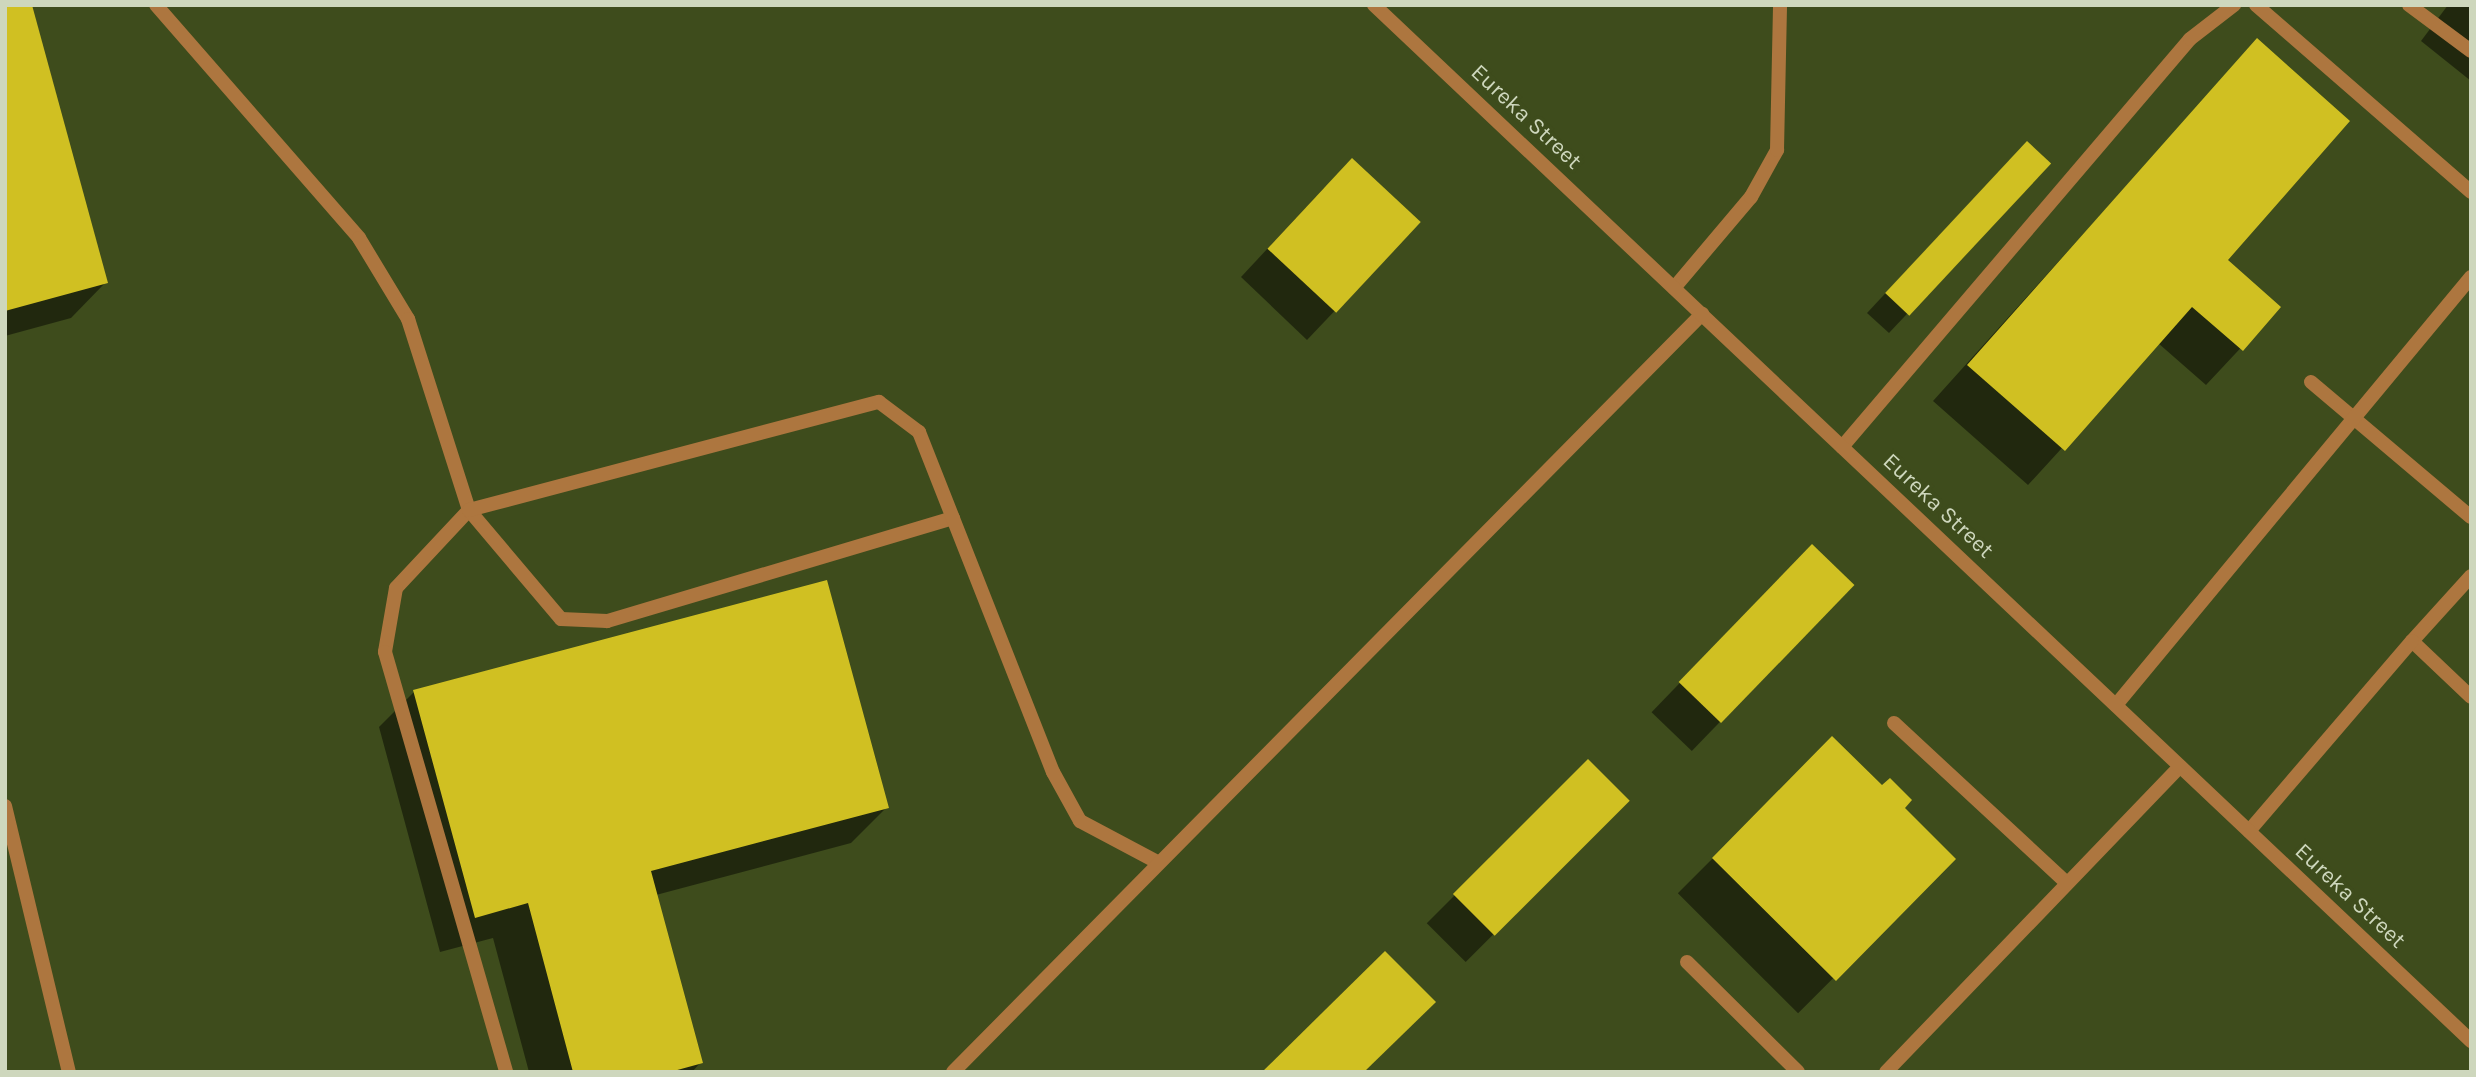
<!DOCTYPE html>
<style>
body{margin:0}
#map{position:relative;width:2476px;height:1077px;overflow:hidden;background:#3e4c1c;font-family:Karla,sans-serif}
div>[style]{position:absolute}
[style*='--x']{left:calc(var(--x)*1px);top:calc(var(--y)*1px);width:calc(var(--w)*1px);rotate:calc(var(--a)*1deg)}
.shadow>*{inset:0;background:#0007;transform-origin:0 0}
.building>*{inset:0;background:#d0c022;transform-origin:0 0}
.lane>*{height:14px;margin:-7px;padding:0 7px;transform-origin:7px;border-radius:7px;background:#ad763f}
.street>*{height:14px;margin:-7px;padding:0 7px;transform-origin:7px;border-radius:7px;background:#ad763f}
span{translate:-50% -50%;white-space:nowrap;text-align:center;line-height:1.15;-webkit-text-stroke:7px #3e4c1c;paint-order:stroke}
.street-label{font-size:23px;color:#ced7bd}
.frame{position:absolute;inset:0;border:7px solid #ced7bd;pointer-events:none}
</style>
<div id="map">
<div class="shadow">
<div style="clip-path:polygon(5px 5px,106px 282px,71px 318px,5px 336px)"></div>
<div style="clip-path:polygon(2448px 5px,2471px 5px,2471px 81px,2421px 41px)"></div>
<div style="clip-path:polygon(2257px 41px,2225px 260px,2279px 307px,2206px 385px,2158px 343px,2028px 485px,1933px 401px)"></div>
<div style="clip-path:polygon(2008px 162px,2049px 163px,1889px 333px,1867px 313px)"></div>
<div style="clip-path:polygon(1324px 188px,1419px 222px,1307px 340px,1241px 277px)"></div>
<div style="left:1812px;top:546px;width:56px;height:231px;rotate:44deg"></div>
<div style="clip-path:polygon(414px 692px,887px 807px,851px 843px,656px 895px,701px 1062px,692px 1072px,529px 1072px,493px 938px,440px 952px,379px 727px)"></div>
<div style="left:1832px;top:739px;width:170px;height:218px;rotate:45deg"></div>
<div style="left:1588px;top:762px;width:55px;height:228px;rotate:45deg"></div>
</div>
<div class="building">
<div style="clip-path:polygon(5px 5px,32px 5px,108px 283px,5px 311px)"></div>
<div style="clip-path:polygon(2257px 38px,2350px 121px,2228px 260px,2281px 307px,2243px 351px,2192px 307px,2065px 451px,1967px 365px)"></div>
<div style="left:2027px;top:141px;width:33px;height:208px;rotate:43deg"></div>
<div style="left:1352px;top:158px;width:94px;height:124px;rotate:43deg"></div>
<div style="left:1812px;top:544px;width:59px;height:192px;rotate:44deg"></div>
<div style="clip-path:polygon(827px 580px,889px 808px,651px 871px,703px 1063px,670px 1072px,573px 1072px,528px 903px,475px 918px,413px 690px)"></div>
<div style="clip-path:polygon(1832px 736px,1882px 785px,1890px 778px,1912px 800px,1905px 808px,1956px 859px,1836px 981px,1712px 858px)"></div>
<div style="left:1588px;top:759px;width:59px;height:191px;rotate:45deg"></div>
<div style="clip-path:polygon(1385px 951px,1436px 1002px,1364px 1072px,1262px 1072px)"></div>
</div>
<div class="lane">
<div style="--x:156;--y:5;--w:309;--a:48.9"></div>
<div style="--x:359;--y:238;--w:95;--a:58.8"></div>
<div style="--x:408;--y:319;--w:201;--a:72.3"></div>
<div style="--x:469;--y:510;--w:107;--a:133.1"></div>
<div style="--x:396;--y:588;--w:65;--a:99.8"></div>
<div style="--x:385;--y:652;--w:437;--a:73.9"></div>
<div style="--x:2256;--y:5;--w:285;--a:41"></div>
<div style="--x:2409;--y:5;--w:77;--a:36.6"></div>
<div style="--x:1674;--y:288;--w:119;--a:-49.8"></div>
<div style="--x:1751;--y:197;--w:54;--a:-61"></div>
<div style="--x:1777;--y:150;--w:145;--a:-88.8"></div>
<div style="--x:2311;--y:382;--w:209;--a:40.2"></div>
<div style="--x:1842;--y:447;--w:536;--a:-49.54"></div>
<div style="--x:2190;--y:39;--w:56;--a:-37.7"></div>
<div style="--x:953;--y:518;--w:361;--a:163.4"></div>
<div style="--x:607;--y:621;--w:46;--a:-177.5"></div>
<div style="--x:561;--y:619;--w:143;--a:-130.2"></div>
<div style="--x:469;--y:510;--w:424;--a:-14.8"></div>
<div style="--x:879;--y:402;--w:50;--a:36.9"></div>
<div style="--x:919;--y:432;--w:365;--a:68.5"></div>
<div style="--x:1053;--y:772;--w:56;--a:61.1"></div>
<div style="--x:1080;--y:821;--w:89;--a:28"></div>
<div style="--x:2471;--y:576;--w:88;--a:132.2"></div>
<div style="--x:2412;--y:641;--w:81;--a:43.5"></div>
<div style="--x:2116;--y:705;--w:556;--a:-50.33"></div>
<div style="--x:1894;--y:723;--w:236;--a:42.8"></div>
<div style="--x:5;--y:806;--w:274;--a:76.5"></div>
<div style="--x:2249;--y:831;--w:250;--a:-49.4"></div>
<div style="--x:1687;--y:962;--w:156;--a:44.7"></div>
<div style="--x:953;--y:1072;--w:1066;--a:-45.34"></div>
<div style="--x:1886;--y:1072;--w:424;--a:-46.1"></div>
</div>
<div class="street">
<div style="--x:1374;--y:5;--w:1509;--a:43.36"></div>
</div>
<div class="street-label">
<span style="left:1526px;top:117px;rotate:43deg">Eureka Street</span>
<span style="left:1938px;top:506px;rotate:43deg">Eureka Street</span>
<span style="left:2350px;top:896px;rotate:43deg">Eureka Street</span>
</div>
<div class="frame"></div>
</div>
